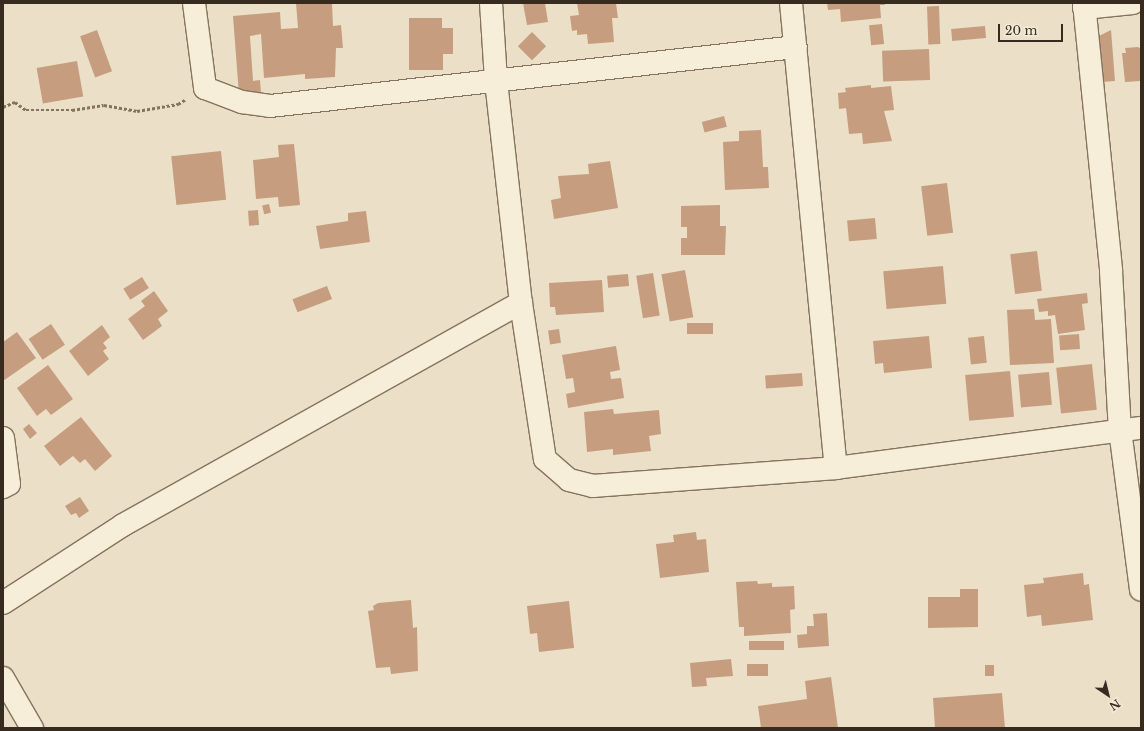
<!DOCTYPE html>
<style>
body{margin:0}
#map{position:relative;width:1144px;height:731px;overflow:hidden;background:#ebe0c7;font-family:"Libre Baskerville",serif}
div>[style]{position:absolute}
[style*='--x']{left:calc(var(--x)*1px);top:calc(var(--y)*1px);width:calc(var(--w)*1px);rotate:calc(var(--a)*1deg)}
.building>*{inset:0;background:#c69d7f;transform-origin:0 0}
.path>*{height:2.5px;margin-top:-1.25px;transform-origin:0;background:repeating-linear-gradient(90deg,#85735d 0 3px,transparent 0 5px)}
.roads{filter:drop-shadow(1px 0 #85735d) drop-shadow(-1px 0 #85735d) drop-shadow(0 1px #85735d) drop-shadow(0 -1px #85735d)}
.minor>*{height:22px;margin:-11px;padding:0 11px;transform-origin:11px;border-radius:11px;background:#f6eed9}
span{translate:-50% -50%;white-space:nowrap;text-align:center;line-height:1.15;-webkit-text-stroke:3px #f3ebd6;paint-order:stroke}
.frame{position:absolute;inset:0;border:4px solid #372b20;pointer-events:none}
.north{position:absolute;left:1088px;top:675px;width:40px;height:40px;-webkit-text-stroke:3px #f3ebd6;paint-order:stroke;rotate:145deg;font-size:11px;font-weight:700;line-height:16px;text-align:center;color:#372b20}
.north::after{content:'';display:block;margin:auto;width:14px;height:18px;background:#372b20;clip-path:polygon(50% 0,100% 100%,50% 72%,0 100%)}
.scale{position:absolute;left:998px;top:24px;width:65px;height:18px;box-sizing:border-box;border:2px solid #372b20;border-top:0;padding-left:5px;font-size:12px;line-height:14px;white-space:nowrap;color:#372b20;-webkit-text-stroke:3px #f3ebd6;paint-order:stroke}
</style>
<div id="map">
<div class="building">
<div style="clip-path:polygon(296px 3px,332px 3px,333px 26px,341px 25px,343px 48px,336px 48px,335px 77px,305px 79px,305px 74px,264px 78px,261px 34px,250px 36px,253px 81px,260px 80px,261px 93px,239px 95px,233px 16px,280px 12px,281px 29px,298px 28px)"></div>
<div style="clip-path:polygon(523px 3px,545px 3px,548px 22px,527px 25px)"></div>
<div style="clip-path:polygon(577px 3px,616px 3px,618px 18px,612px 18px,614px 42px,588px 44px,587px 34px,577px 35px,577px 30px,572px 31px,570px 16px,579px 15px)"></div>
<div style="clip-path:polygon(827px 3px,884px 3px,885px 5px,880px 5px,881px 18px,841px 22px,840px 9px,828px 10px)"></div>
<div style="left:939px;top:6px;width:38px;height:12px;rotate:88deg"></div>
<div style="clip-path:polygon(409px 18px,442px 18px,442px 28px,453px 28px,453px 54px,443px 54px,443px 70px,409px 70px)"></div>
<div style="left:882px;top:24px;width:20px;height:13px;rotate:84deg"></div>
<div style="left:985px;top:26px;width:12px;height:34px;rotate:85deg"></div>
<div style="left:97px;top:30px;width:44px;height:18px;rotate:70deg"></div>
<div style="clip-path:polygon(1111px 30px,1115px 81px,1102px 82px,1097px 37px)"></div>
<div style="left:532px;top:32px;width:20px;height:20px;rotate:45deg"></div>
<div style="clip-path:polygon(1138px 47px,1141px 49px,1140px 81px,1125px 82px,1122px 53px,1126px 53px,1125px 48px)"></div>
<div style="left:929px;top:49px;width:31px;height:47px;rotate:88deg"></div>
<div style="left:77px;top:61px;width:36px;height:41px;rotate:80deg"></div>
<div style="clip-path:polygon(871px 85px,871px 88px,891px 86px,894px 110px,884px 111px,892px 141px,863px 144px,862px 133px,849px 134px,846px 108px,839px 109px,838px 93px,846px 92px,845px 88px)"></div>
<div style="left:724px;top:116px;width:11px;height:23px;rotate:75deg"></div>
<div style="clip-path:polygon(761px 130px,763px 167px,768px 167px,769px 188px,725px 190px,723px 142px,739px 141px,739px 131px)"></div>
<div style="clip-path:polygon(294px 144px,300px 205px,279px 207px,278px 197px,256px 199px,253px 160px,279px 157px,278px 145px)"></div>
<div style="left:221px;top:151px;width:49px;height:50px;rotate:84deg"></div>
<div style="clip-path:polygon(610px 161px,618px 208px,554px 219px,551px 200px,561px 198px,558px 176px,589px 174px,588px 164px)"></div>
<div style="left:947px;top:183px;width:50px;height:26px;rotate:83deg"></div>
<div style="left:269px;top:204px;width:9px;height:7px;rotate:77deg"></div>
<div style="clip-path:polygon(720px 205px,720px 226px,726px 226px,725px 255px,681px 255px,681px 238px,687px 238px,687px 227px,681px 227px,681px 206px)"></div>
<div style="left:258px;top:210px;width:15px;height:10px;rotate:86deg"></div>
<div style="clip-path:polygon(366px 211px,370px 242px,320px 249px,316px 226px,348px 221px,348px 213px)"></div>
<div style="left:875px;top:218px;width:21px;height:28px;rotate:85deg"></div>
<div style="left:1037px;top:251px;width:40px;height:27px;rotate:83deg"></div>
<div style="left:943px;top:266px;width:38px;height:60px;rotate:85deg"></div>
<div style="left:685px;top:270px;width:48px;height:24px;rotate:80deg"></div>
<div style="left:653px;top:273px;width:43px;height:17px;rotate:81deg"></div>
<div style="left:628px;top:274px;width:12px;height:21px;rotate:85deg"></div>
<div style="left:142px;top:277px;width:13px;height:22px;rotate:58deg"></div>
<div style="clip-path:polygon(602px 280px,604px 312px,556px 315px,555px 307px,550px 307px,549px 283px)"></div>
<div style="left:327px;top:286px;width:14px;height:37px;rotate:69deg"></div>
<div style="clip-path:polygon(154px 291px,168px 311px,158px 319px,162px 326px,143px 340px,128px 319px,145px 306px,141px 301px)"></div>
<div style="clip-path:polygon(1087px 293px,1088px 303px,1082px 304px,1085px 330px,1058px 334px,1055px 315px,1048px 316px,1048px 311px,1039px 312px,1037px 299px)"></div>
<div style="clip-path:polygon(1034px 309px,1035px 320px,1051px 319px,1054px 363px,1010px 365px,1007px 310px)"></div>
<div style="left:713px;top:323px;width:11px;height:26px;rotate:90deg"></div>
<div style="left:51px;top:324px;width:25px;height:27px;rotate:56deg"></div>
<div style="clip-path:polygon(102px 325px,110px 337px,103px 343px,107px 348px,103px 351px,109px 359px,88px 376px,69px 351px)"></div>
<div style="left:559px;top:329px;width:14px;height:11px;rotate:82deg"></div>
<div style="clip-path:polygon(17px 332px,36px 358px,3px 381px,3px 342px)"></div>
<div style="left:1079px;top:334px;width:15px;height:20px;rotate:86deg"></div>
<div style="clip-path:polygon(929px 336px,932px 368px,884px 373px,883px 363px,875px 364px,873px 341px)"></div>
<div style="left:984px;top:336px;width:27px;height:16px;rotate:84deg"></div>
<div style="clip-path:polygon(616px 346px,620px 370px,610px 372px,611px 379px,621px 378px,624px 398px,568px 408px,566px 394px,575px 392px,573px 378px,566px 379px,562px 355px)"></div>
<div style="left:1092px;top:364px;width:46px;height:36px;rotate:84deg"></div>
<div style="clip-path:polygon(48px 365px,73px 399px,51px 415px,46px 409px,37px 416px,17px 388px)"></div>
<div style="left:1010px;top:371px;width:46px;height:45px;rotate:85deg"></div>
<div style="left:1049px;top:372px;width:33px;height:31px;rotate:85deg"></div>
<div style="left:802px;top:373px;width:13px;height:37px;rotate:86deg"></div>
<div style="clip-path:polygon(613px 409px,614px 414px,659px 410px,661px 434px,649px 436px,651px 451px,613px 455px,613px 449px,587px 452px,584px 412px)"></div>
<div style="clip-path:polygon(81px 417px,112px 456px,95px 471px,85px 459px,80px 463px,73px 456px,60px 466px,44px 446px)"></div>
<div style="clip-path:polygon(29px 424px,37px 433px,30px 439px,23px 429px)"></div>
<div style="clip-path:polygon(80px 497px,89px 511px,79px 518px,76px 513px,71px 515px,65px 506px)"></div>
<div style="clip-path:polygon(696px 532px,697px 540px,706px 539px,709px 572px,660px 578px,656px 544px,674px 542px,673px 535px)"></div>
<div style="clip-path:polygon(1083px 573px,1084px 585px,1089px 584px,1093px 620px,1042px 626px,1041px 615px,1027px 617px,1024px 585px,1044px 583px,1043px 578px)"></div>
<div style="clip-path:polygon(757px 581px,758px 584px,772px 583px,772px 587px,794px 586px,795px 609px,790px 610px,791px 633px,744px 636px,744px 627px,739px 627px,736px 582px)"></div>
<div style="clip-path:polygon(960px 589px,978px 589px,978px 627px,928px 628px,928px 597px,960px 597px)"></div>
<div style="clip-path:polygon(411px 600px,413px 628px,417px 627px,418px 671px,391px 674px,390px 667px,376px 668px,368px 611px,374px 610px,373px 606px,378px 603px)"></div>
<div style="clip-path:polygon(569px 601px,574px 648px,539px 652px,537px 633px,530px 634px,527px 606px)"></div>
<div style="clip-path:polygon(827px 613px,829px 646px,798px 648px,797px 635px,807px 634px,807px 626px,814px 626px,813px 614px)"></div>
<div style="left:784px;top:641px;width:9px;height:35px;rotate:90deg"></div>
<div style="clip-path:polygon(731px 659px,733px 676px,706px 678px,707px 686px,692px 687px,690px 663px)"></div>
<div style="left:768px;top:664px;width:12px;height:21px;rotate:90deg"></div>
<div style="left:985px;top:665px;width:9px;height:11px"></div>
<div style="clip-path:polygon(831px 677px,838px 728px,761px 728px,758px 706px,807px 699px,805px 681px)"></div>
<div style="clip-path:polygon(1002px 693px,1005px 728px,935px 728px,933px 698px)"></div>
</div>
<div class="path">
<div style="--x:3;--y:107;--w:13;--a:-23"></div>
<div style="--x:15;--y:102;--w:14;--a:36"></div>
<div style="--x:26;--y:110;--w:46;--a:0"></div>
<div style="--x:72;--y:110;--w:32;--a:-9"></div>
<div style="--x:104;--y:105;--w:34;--a:10"></div>
<div style="--x:137;--y:111;--w:42;--a:-9.7"></div>
<div style="--x:178;--y:104;--w:9;--a:-32"></div>
</div>
<div class="roads">
<div class="minor">
<div style="--x:194;--y:3;--w:86;--a:82.6"></div>
<div style="--x:205;--y:88;--w:40;--a:21"></div>
<div style="--x:242;--y:102;--w:28;--a:8"></div>
<div style="--x:270;--y:106;--w:529;--a:-6.4"></div>
<div style="--x:491;--y:3;--w:78;--a:86.3"></div>
<div style="--x:496;--y:81;--w:223;--a:83.6"></div>
<div style="--x:521;--y:303;--w:158;--a:81.3"></div>
<div style="--x:545;--y:459;--w:32;--a:41"></div>
<div style="--x:569;--y:480;--w:25;--a:14"></div>
<div style="--x:593;--y:486;--w:244;--a:-4.2"></div>
<div style="--x:836;--y:468;--w:308;--a:-7.5"></div>
<div style="--x:791;--y:3;--w:467;--a:84.5"></div>
<div style="--x:1084;--y:3;--w:269;--a:84.2"></div>
<div style="--x:1111;--y:271;--w:159;--a:86.8"></div>
<div style="--x:1120;--y:430;--w:161;--a:82.5"></div>
<div style="--x:1084;--y:8;--w:49;--a:-5.8"></div>
<div style="--x:3;--y:438;--w:46;--a:82.6"></div>
<div style="--x:9;--y:484;--w:7;--a:153"></div>
<div style="--x:3;--y:603;--w:143;--a:-33"></div>
<div style="--x:123;--y:525;--w:456;--a:-29.2"></div>
<div style="--x:3;--y:678;--w:58;--a:59.9"></div>
</div>
</div>
<div class="frame"></div>
<div class="north">N</div>
<div class="scale">20 m</div>
</div>
